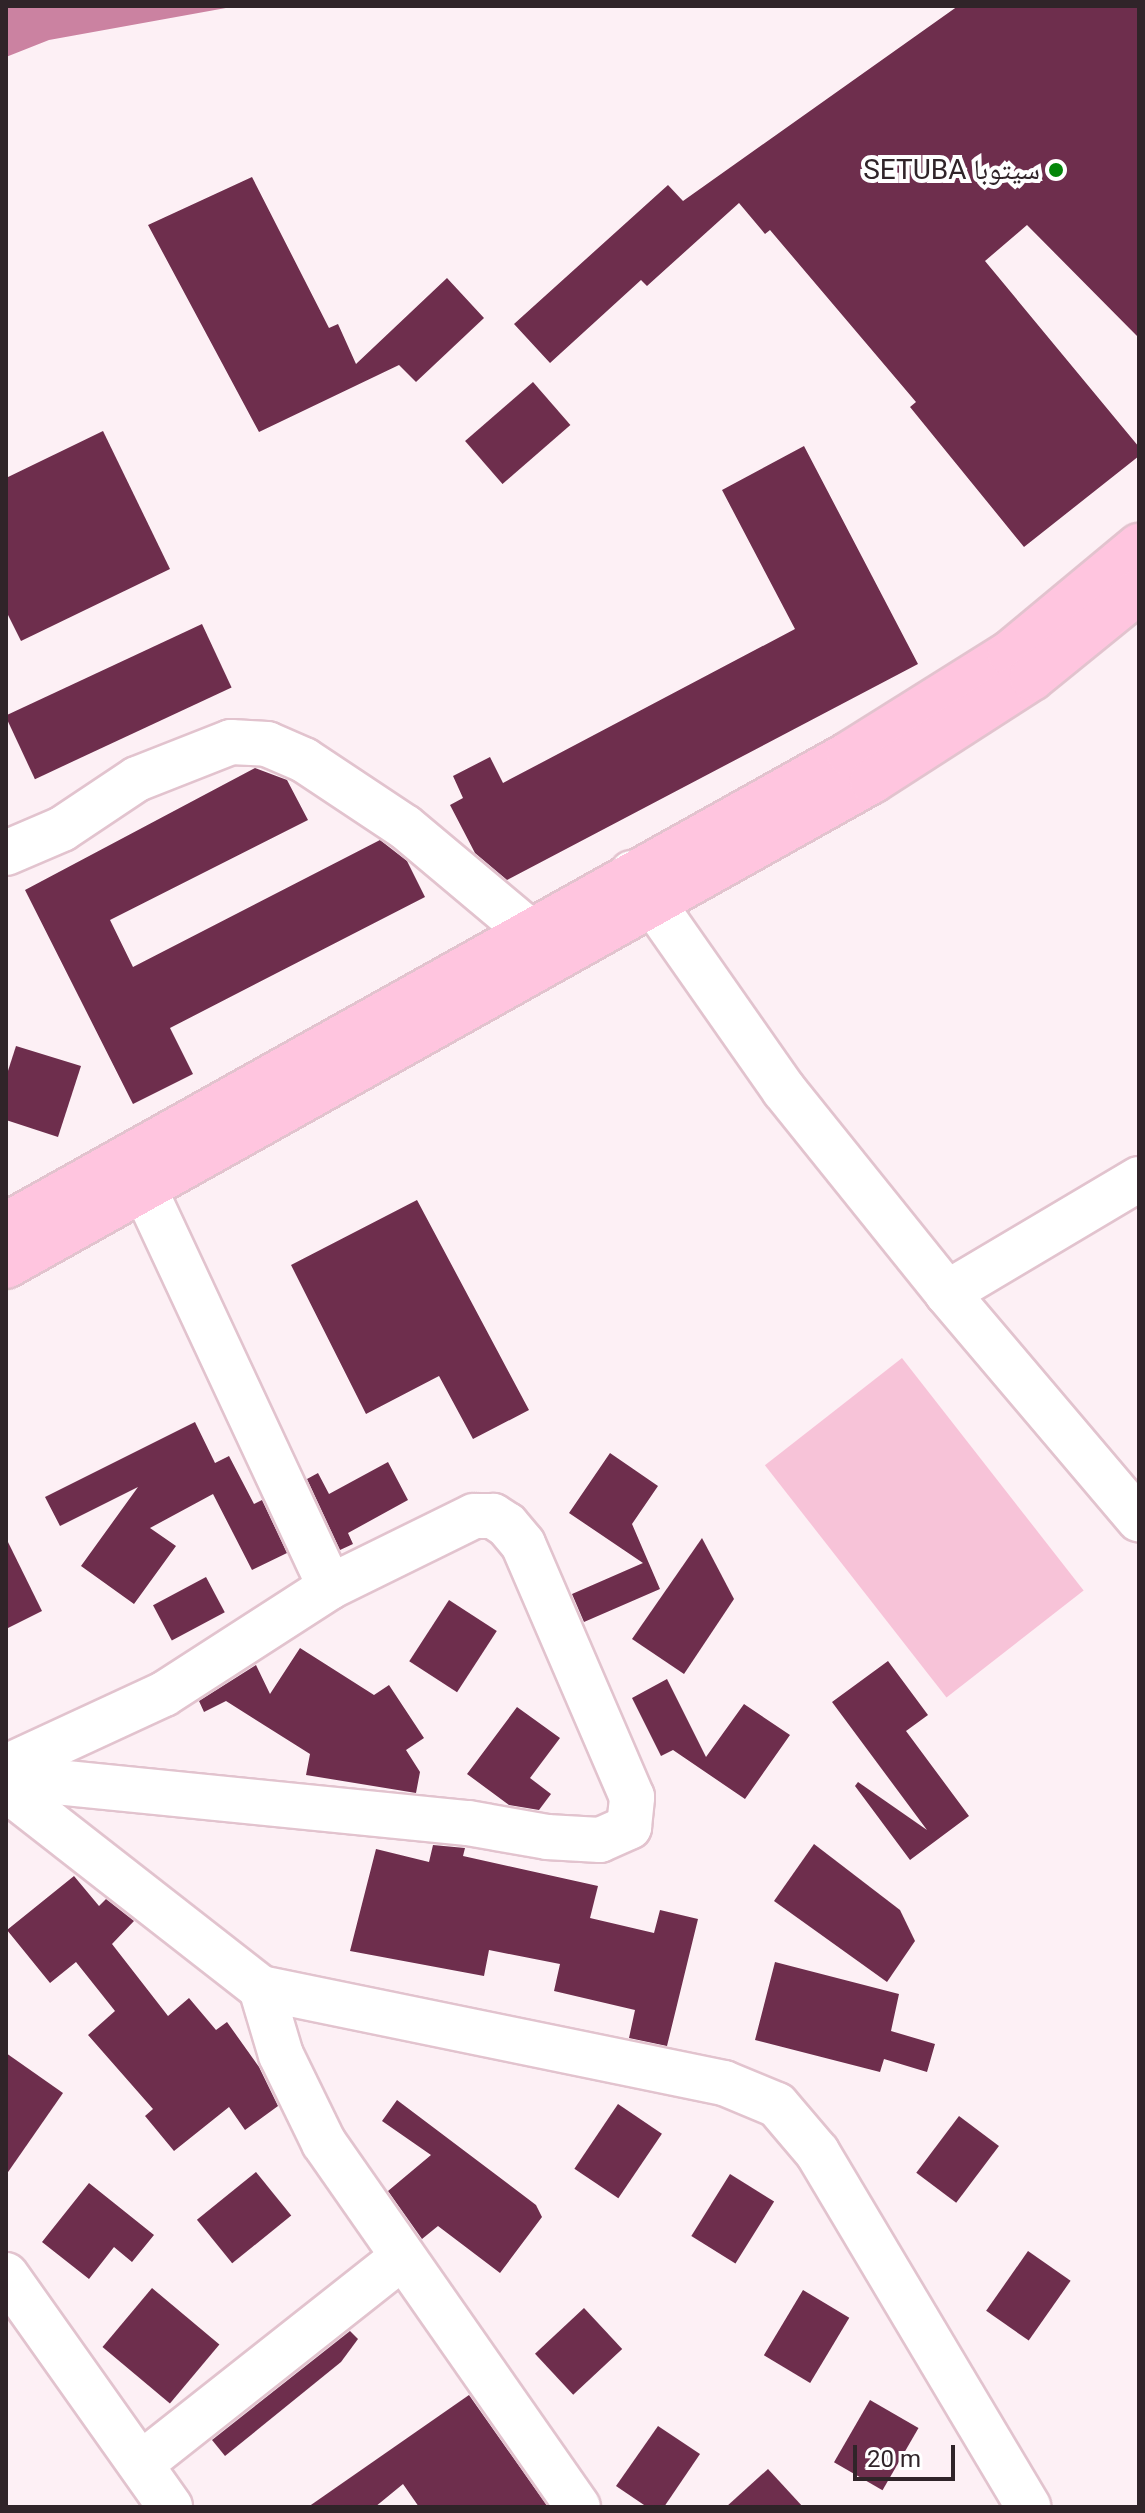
<!DOCTYPE html>
<meta charset="utf-8">
<style>
body{margin:0}
#map{position:relative;width:1145px;height:2513px;overflow:hidden;background:#fdf0f5;font-family:Roboto,"Noto Naskh Arabic",sans-serif}
div>[style]{position:absolute}
[style*='--x']{left:calc(var(--x)*1px);top:calc(var(--y)*1px);width:calc(var(--w)*1px);rotate:calc(var(--a)*1deg)}
.green>*{inset:0;background:#f7c3d8;transform-origin:0 0}
.water>*{inset:0;background:#cb82a1}
.building>*{inset:0;background:#6e2e4d;transform-origin:0 0}
.roads{filter:drop-shadow(2px 0 #e2c3ce) drop-shadow(-2px 0 #e2c3ce) drop-shadow(0 2px #e2c3ce) drop-shadow(0 -2px #e2c3ce)}
.minor>*{height:44px;margin:-22px;padding:0 22px;transform-origin:22px;border-radius:22px;background:#fff}
.major>*{height:44px;margin:-22px;padding:0 22px;transform-origin:22px;border-radius:22px;background:#ffc5df}
.dots>*{width:22px;height:22px;translate:-50% -50%;box-sizing:border-box;border:4px solid #fff;border-radius:50%}
span{translate:-50% -50%;white-space:nowrap;text-align:center;line-height:1.15;-webkit-text-stroke:8px #fff;paint-order:stroke}
.poi-label{font-size:28px;color:#302429}
.right{translate:-100% -50%;text-align:right}
.frame{position:absolute;inset:0;border:8px solid #302429;pointer-events:none}
.scale{position:absolute;left:853px;top:2445px;width:102px;height:36px;box-sizing:border-box;border:4px solid #302429;border-top:0;padding-left:10px;font-size:24px;line-height:28px;white-space:nowrap;color:#302429;-webkit-text-stroke:6px #fff;paint-order:stroke}
</style>
<div id="map">
<div class="green">
<div style="left:902px;top:1358px;width:295px;height:174px;rotate:52deg"></div>
</div>
<div class="water">
<div style="clip-path:polygon(6px 6px,237px 6px,49px 40px,6px 57px)"></div>
</div>
<div class="building">
<div style="clip-path:polygon(958px 6px,1139px 6px,1139px 338px,1027px 225px,985px 261px,1139px 447px,1139px 456px,1024px 547px,910px 407px,916px 402px,770px 230px,765px 234px,739px 203px,647px 286px,641px 280px,550px 363px,514px 324px,668px 185px,683px 201px)"></div>
<div style="clip-path:polygon(252px 177px,329px 328px,338px 324px,356px 364px,447px 278px,484px 318px,416px 382px,399px 365px,259px 432px,148px 225px)"></div>
<div style="left:533px;top:382px;width:57px;height:90px;rotate:49deg"></div>
<div style="clip-path:polygon(103px 431px,170px 569px,21px 641px,6px 611px,6px 478px)"></div>
<div style="clip-path:polygon(804px 446px,918px 664px,507px 880px,475px 853px,450px 805px,463px 798px,453px 776px,490px 757px,503px 783px,795px 629px,722px 490px)"></div>
<div style="left:202px;top:624px;width:70px;height:217px;rotate:65deg"></div>
<div style="clip-path:polygon(255px 768px,287px 780px,308px 820px,110px 920px,133px 967px,380px 840px,407px 861px,425px 897px,170px 1028px,193px 1074px,133px 1104px,25px 890px)"></div>
<div style="clip-path:polygon(16px 1046px,81px 1066px,58px 1137px,6px 1120px,6px 1077px)"></div>
<div style="clip-path:polygon(417px 1200px,529px 1410px,473px 1439px,439px 1376px,366px 1414px,291px 1265px)"></div>
<div style="clip-path:polygon(195px 1422px,215px 1463px,229px 1456px,254px 1504px,262px 1500px,287px 1553px,252px 1570px,213px 1494px,150px 1528px,176px 1546px,134px 1604px,81px 1566px,138px 1487px,60px 1526px,45px 1497px)"></div>
<div style="clip-path:polygon(610px 1453px,658px 1486px,632px 1524px,660px 1589px,584px 1622px,572px 1594px,643px 1563px,569px 1513px)"></div>
<div style="clip-path:polygon(388px 1462px,408px 1500px,348px 1533px,353px 1544px,340px 1550px,307px 1479px,318px 1473px,329px 1494px)"></div>
<div style="clip-path:polygon(6px 1538px,42px 1611px,6px 1629px)"></div>
<div style="clip-path:polygon(702px 1538px,734px 1599px,684px 1674px,632px 1639px)"></div>
<div style="left:206px;top:1577px;width:40px;height:60px;rotate:62deg"></div>
<div style="left:449px;top:1600px;width:57px;height:73px;rotate:33deg"></div>
<div style="clip-path:polygon(300px 1648px,374px 1695px,389px 1685px,424px 1738px,406px 1750px,420px 1772px,416px 1793px,306px 1775px,310px 1754px,226px 1701px,204px 1712px,199px 1701px,256px 1665px,270px 1694px)"></div>
<div style="clip-path:polygon(888px 1661px,928px 1715px,906px 1731px,969px 1816px,910px 1860px,855px 1786px,858px 1782px,927px 1830px,832px 1702px)"></div>
<div style="clip-path:polygon(667px 1679px,706px 1757px,744px 1704px,790px 1735px,745px 1799px,673px 1750px,661px 1756px,632px 1698px)"></div>
<div style="clip-path:polygon(517px 1707px,560px 1738px,530px 1778px,551px 1794px,539px 1810px,509px 1805px,467px 1774px)"></div>
<div style="clip-path:polygon(814px 1844px,900px 1910px,915px 1941px,887px 1982px,774px 1901px)"></div>
<div style="clip-path:polygon(433px 1845px,465px 1848px,463px 1856px,598px 1886px,590px 1918px,654px 1933px,660px 1910px,698px 1919px,667px 2046px,629px 2038px,635px 2010px,554px 1991px,560px 1964px,489px 1950px,484px 1976px,350px 1951px,376px 1849px,429px 1862px)"></div>
<div style="clip-path:polygon(74px 1876px,99px 1906px,106px 1899px,134px 1921px,112px 1944px,168px 2016px,189px 1998px,216px 2030px,227px 2022px,259px 2067px,278px 2106px,245px 2130px,229px 2107px,174px 2151px,145px 2116px,153px 2109px,88px 2035px,115px 2011px,76px 1962px,50px 1983px,7px 1930px)"></div>
<div style="clip-path:polygon(775px 1962px,899px 1994px,891px 2031px,935px 2044px,927px 2072px,884px 2059px,880px 2072px,755px 2040px)"></div>
<div style="clip-path:polygon(6px 2053px,63px 2093px,6px 2175px)"></div>
<div style="clip-path:polygon(397px 2100px,536px 2205px,542px 2217px,500px 2273px,438px 2226px,422px 2239px,388px 2191px,431px 2155px,382px 2121px)"></div>
<div style="left:618px;top:2104px;width:53px;height:78px;rotate:34deg"></div>
<div style="left:959px;top:2116px;width:50px;height:71px;rotate:37deg"></div>
<div style="left:256px;top:2172px;width:56px;height:76px;rotate:51deg"></div>
<div style="left:730px;top:2174px;width:52px;height:73px;rotate:32deg"></div>
<div style="clip-path:polygon(89px 2183px,154px 2235px,132px 2262px,114px 2247px,89px 2279px,42px 2242px)"></div>
<div style="left:1028px;top:2251px;width:52px;height:73px;rotate:35deg"></div>
<div style="left:152px;top:2288px;width:88px;height:77px;rotate:40deg"></div>
<div style="left:803px;top:2290px;width:54px;height:76px;rotate:31deg"></div>
<div style="left:584px;top:2308px;width:56px;height:67px;rotate:47deg"></div>
<div style="clip-path:polygon(350px 2331px,358px 2339px,341px 2362px,225px 2456px,212px 2440px)"></div>
<div style="clip-path:polygon(469px 2395px,548px 2507px,419px 2507px,403px 2484px,375px 2507px,308px 2507px)"></div>
<div style="left:870px;top:2400px;width:56px;height:72px;rotate:30deg"></div>
<div style="clip-path:polygon(658px 2426px,700px 2454px,664px 2507px,647px 2507px,616px 2486px)"></div>
<div style="clip-path:polygon(768px 2469px,803px 2507px,726px 2507px)"></div>
</div>
<div class="roads">
<div class="minor">
<div style="--x:6;--y:853;--w:61;--a:-23.2"></div>
<div style="--x:62;--y:829;--w:90;--a:-33.7"></div>
<div style="--x:137;--y:779;--w:101;--a:-21.5"></div>
<div style="--x:231;--y:742;--w:36;--a:3"></div>
<div style="--x:267;--y:744;--w:40;--a:23.4"></div>
<div style="--x:304;--y:760;--w:121;--a:33.6"></div>
<div style="--x:405;--y:827;--w:162;--a:40"></div>
<div style="--x:529;--y:931;--w:33;--a:57"></div>
<div style="--x:632;--y:873;--w:265;--a:55"></div>
<div style="--x:784;--y:1090;--w:260;--a:51.2"></div>
<div style="--x:947;--y:1293;--w:297;--a:49.7"></div>
<div style="--x:947;--y:1293;--w:223;--a:-30.7"></div>
<div style="--x:6;--y:1767;--w:174;--a:-24.8"></div>
<div style="--x:164;--y:1694;--w:197;--a:-32.8"></div>
<div style="--x:330;--y:1587;--w:438;--a:-115"></div>
<div style="--x:6;--y:1777;--w:464;--a:5.7"></div>
<div style="--x:468;--y:1823;--w:80;--a:10"></div>
<div style="--x:547;--y:1837;--w:53;--a:3.2"></div>
<div style="--x:600;--y:1840;--w:32;--a:-24"></div>
<div style="--x:629;--y:1827;--w:30;--a:-84"></div>
<div style="--x:632;--y:1797;--w:275;--a:-113.3"></div>
<div style="--x:523;--y:1544;--w:25;--a:-130"></div>
<div style="--x:507;--y:1525;--w:17;--a:-147"></div>
<div style="--x:493;--y:1516;--w:19;--a:180"></div>
<div style="--x:474;--y:1516;--w:161;--a:153.8"></div>
<div style="--x:6;--y:1789;--w:323;--a:38"></div>
<div style="--x:261;--y:1988;--w:473;--a:11.6"></div>
<div style="--x:724;--y:2083;--w:57;--a:22.5"></div>
<div style="--x:777;--y:2105;--w:62;--a:49.6"></div>
<div style="--x:817;--y:2152;--w:413;--a:59.2"></div>
<div style="--x:261;--y:1988;--w:70;--a:73.4"></div>
<div style="--x:281;--y:2055;--w:98;--a:64"></div>
<div style="--x:324;--y:2143;--w:444;--a:55.1"></div>
<div style="--x:6;--y:2275;--w:284;--a:54.7"></div>
<div style="--x:142;--y:2463;--w:331;--a:-38.3"></div>
</div>
<div class="major">
<div style="--x:6;--y:1225;--w:966;--a:-29.19"></div>
<div style="--x:849;--y:754;--w:190;--a:-32.1"></div>
<div style="--x:1010;--y:653;--w:168;--a:-39.7"></div>
<div style="--x:6;--y:1266;--w:993;--a:-29.25"></div>
<div style="--x:872;--y:781;--w:190;--a:-32.8"></div>
<div style="--x:1032;--y:678;--w:138;--a:-39.1"></div>
</div>
</div>
<div class="dots">
<div style="left:1056px;top:170px;background:#038609"></div>
</div>
<div class="poi-label">
<span class="right" style="left:1040px;top:170px">SETUBA سيتوبا</span>
</div>
<div class="frame"></div>
<div class="scale">20 m</div>
</div>
